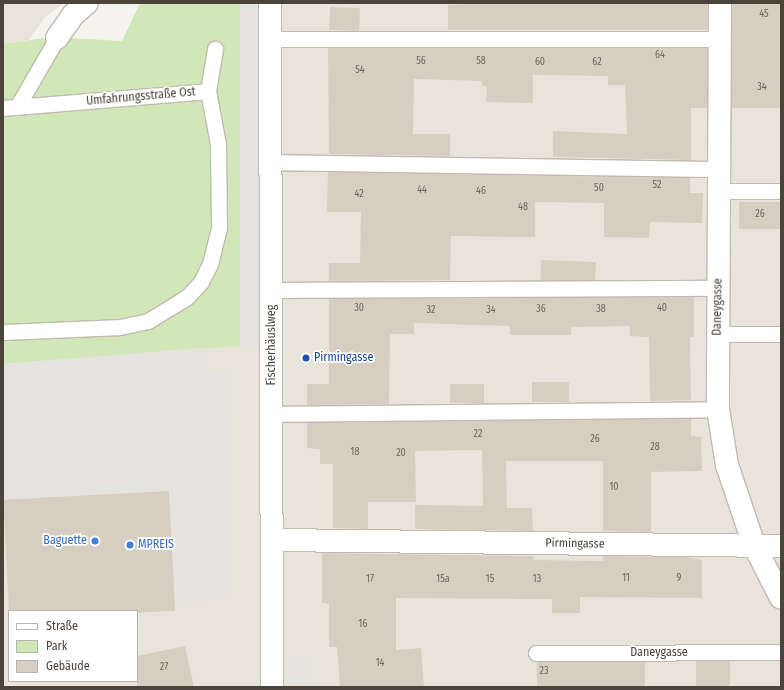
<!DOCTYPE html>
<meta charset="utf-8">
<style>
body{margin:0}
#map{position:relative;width:784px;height:690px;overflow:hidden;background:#f5f3ed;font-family:"Fira Sans Condensed",sans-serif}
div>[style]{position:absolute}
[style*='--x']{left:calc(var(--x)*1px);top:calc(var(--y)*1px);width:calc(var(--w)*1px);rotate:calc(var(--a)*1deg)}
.residential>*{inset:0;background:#e9e4db}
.green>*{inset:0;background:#d2e7b8}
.parking>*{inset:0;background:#e5e3e0;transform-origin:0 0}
.building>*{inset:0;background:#d7cec2;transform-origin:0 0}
.roads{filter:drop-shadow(1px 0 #c1baaf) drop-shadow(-1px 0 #c1baaf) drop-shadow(0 1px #c1baaf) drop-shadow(0 -1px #c1baaf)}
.service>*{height:15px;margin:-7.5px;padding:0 7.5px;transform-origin:7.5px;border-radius:7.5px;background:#fff}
.minor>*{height:22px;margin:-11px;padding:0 11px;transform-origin:11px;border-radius:11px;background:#fff}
.tertiary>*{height:22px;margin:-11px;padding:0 11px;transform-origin:11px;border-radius:11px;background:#fff}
.dots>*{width:11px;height:11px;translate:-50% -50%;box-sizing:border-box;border:2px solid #fff;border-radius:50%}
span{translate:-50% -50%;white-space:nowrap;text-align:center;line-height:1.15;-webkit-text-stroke:3.5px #fff;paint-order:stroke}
.number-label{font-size:10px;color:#6d665c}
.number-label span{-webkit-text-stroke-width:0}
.street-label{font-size:12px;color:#4a443a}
.transit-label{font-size:12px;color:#164399}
.left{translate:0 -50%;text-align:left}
.shop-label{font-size:12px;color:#366cbe}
.right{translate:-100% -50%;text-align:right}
.frame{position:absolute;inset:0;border:4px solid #4a443a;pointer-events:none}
.legend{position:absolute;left:8px;top:610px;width:130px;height:72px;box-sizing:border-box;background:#fff;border:1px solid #b7b4b0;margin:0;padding:5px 7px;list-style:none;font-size:12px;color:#4a443a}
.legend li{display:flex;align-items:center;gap:8px;height:20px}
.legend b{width:20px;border:1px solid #b7b4b0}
</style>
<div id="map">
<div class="residential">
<div style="clip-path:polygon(3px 3px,64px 3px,46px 16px,29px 40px,3px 44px)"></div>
<div style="clip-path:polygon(evenodd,240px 3px,781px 3px,781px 687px,3px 687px,3px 364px,240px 345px,240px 3px,9px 611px,137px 611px,137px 681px,9px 681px,9px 611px)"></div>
</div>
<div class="green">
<div style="clip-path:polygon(140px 3px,240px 3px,240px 346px,3px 364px,3px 44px,51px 37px,122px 41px)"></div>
</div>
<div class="parking">
<div style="left:240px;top:3px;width:22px;height:343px"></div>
<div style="clip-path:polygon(202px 348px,203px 373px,231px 373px,227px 600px,176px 602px,169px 491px,3px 503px,3px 364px)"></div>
<div style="left:288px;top:656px;width:24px;height:31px"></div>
</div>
<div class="building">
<div style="clip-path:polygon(486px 3px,708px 3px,707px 30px,448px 30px,448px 5px)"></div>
<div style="left:732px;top:3px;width:49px;height:105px"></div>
<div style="left:330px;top:7px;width:30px;height:23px;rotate:2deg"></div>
<div style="clip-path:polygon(328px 48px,707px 48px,707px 108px,691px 108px,691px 160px,553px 157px,553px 131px,627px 134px,625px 85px,608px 85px,608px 76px,533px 75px,533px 103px,486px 102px,487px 86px,482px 86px,482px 81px,414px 79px,413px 134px,450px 134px,450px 156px,329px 154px)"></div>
<div style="clip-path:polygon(328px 172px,690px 178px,690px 193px,703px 193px,702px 223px,650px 222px,649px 238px,604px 237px,604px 203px,535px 202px,535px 237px,451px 236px,450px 280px,329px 281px,329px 263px,360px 263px,361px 212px,327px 212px)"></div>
<div style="left:739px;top:202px;width:42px;height:27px"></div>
<div style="left:541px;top:260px;width:55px;height:20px;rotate:2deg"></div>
<div style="clip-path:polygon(694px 297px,694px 337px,690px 337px,691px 400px,650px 401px,649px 337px,630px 336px,630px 326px,571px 327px,571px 335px,510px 335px,510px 326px,414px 323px,414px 334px,390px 334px,389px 404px,307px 405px,307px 384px,329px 384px,329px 299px)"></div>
<div style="left:532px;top:382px;width:37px;height:20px"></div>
<div style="left:450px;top:384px;width:34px;height:19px"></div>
<div style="clip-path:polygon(691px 418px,691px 436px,701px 437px,702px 471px,651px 472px,651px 532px,603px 531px,603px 461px,506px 461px,507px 508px,532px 508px,533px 531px,415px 529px,415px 505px,483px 506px,482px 450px,415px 451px,416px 502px,368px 502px,368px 529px,333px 528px,333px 464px,320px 464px,320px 449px,307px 448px,307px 423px)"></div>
<div style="left:169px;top:491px;width:120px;height:166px;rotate:87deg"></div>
<div style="clip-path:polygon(322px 553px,533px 556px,534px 560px,603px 561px,603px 556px,685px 557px,702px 560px,702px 598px,580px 597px,580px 613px,552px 613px,552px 599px,396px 598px,396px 650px,421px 648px,424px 687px,340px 687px,337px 647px,329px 647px,329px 604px,322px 603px)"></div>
<div style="clip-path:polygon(185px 646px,194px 687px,137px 687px,137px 656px)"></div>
<div style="left:696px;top:661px;width:34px;height:26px"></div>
<div style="left:537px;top:662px;width:108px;height:25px"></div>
</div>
<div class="roads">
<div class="service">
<div style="--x:271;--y:39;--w:449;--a:0"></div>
<div style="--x:208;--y:91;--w:43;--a:-80.5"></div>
<div style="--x:17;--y:107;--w:80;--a:-59.9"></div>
<div style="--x:3;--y:108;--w:206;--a:-4.7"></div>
<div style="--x:208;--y:91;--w:54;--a:79.3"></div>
<div style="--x:218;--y:144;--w:84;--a:89.3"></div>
<div style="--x:219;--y:228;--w:37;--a:104"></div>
<div style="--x:210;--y:264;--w:20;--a:117"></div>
<div style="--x:201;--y:282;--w:21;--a:133"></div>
<div style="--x:187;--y:297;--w:46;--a:148.4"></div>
<div style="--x:148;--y:321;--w:30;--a:168"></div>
<div style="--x:119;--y:327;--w:116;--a:177.5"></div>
<div style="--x:272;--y:162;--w:447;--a:0.9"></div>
<div style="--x:719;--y:191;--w:62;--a:0"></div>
<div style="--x:272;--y:290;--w:446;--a:-0.3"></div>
<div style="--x:717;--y:334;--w:64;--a:0"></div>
<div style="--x:273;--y:414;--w:445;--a:-0.6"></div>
<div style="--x:536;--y:653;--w:245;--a:-0.2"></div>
</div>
<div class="minor">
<div style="--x:720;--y:3;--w:406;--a:90.3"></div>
<div style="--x:718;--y:409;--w:57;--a:80.9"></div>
<div style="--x:727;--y:465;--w:84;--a:71.4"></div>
<div style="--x:754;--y:545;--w:59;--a:63"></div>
<div style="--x:57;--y:38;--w:28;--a:-55"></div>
<div style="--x:73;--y:15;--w:18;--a:-41"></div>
<div style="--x:273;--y:540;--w:508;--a:0.68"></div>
</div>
<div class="tertiary">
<div style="--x:270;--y:3;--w:684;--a:89.83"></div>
</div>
</div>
<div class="dots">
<div style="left:306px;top:358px;background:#1a4fb4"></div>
<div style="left:95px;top:541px;background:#3f7fe0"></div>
<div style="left:130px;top:545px;background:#3f7fe0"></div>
</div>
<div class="number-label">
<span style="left:764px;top:15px">45</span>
<span style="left:660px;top:56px">64</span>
<span style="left:421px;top:62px">56</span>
<span style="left:481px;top:62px">58</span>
<span style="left:540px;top:63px">60</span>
<span style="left:597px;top:63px">62</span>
<span style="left:360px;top:71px">54</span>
<span style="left:762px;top:88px">34</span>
<span style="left:657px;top:186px">52</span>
<span style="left:599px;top:189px">50</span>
<span style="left:422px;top:191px">44</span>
<span style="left:481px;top:192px">46</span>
<span style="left:359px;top:195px">42</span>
<span style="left:523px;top:208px">48</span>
<span style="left:760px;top:215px">26</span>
<span style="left:359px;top:309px">30</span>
<span style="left:662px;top:309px">40</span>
<span style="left:541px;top:310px">36</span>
<span style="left:601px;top:310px">38</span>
<span style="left:431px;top:311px">32</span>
<span style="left:491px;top:311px">34</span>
<span style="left:478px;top:435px">22</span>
<span style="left:595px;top:440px">26</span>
<span style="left:655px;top:448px">28</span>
<span style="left:355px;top:453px">18</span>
<span style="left:401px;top:454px">20</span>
<span style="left:614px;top:488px">10</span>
<span style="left:626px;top:579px">11</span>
<span style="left:679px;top:579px">9</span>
<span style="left:370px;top:580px">17</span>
<span style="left:443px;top:580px">15a</span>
<span style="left:490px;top:580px">15</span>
<span style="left:537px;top:580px">13</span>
<span style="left:363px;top:625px">16</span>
<span style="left:380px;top:664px">14</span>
<span style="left:164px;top:668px">27</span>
<span style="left:544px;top:672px">23</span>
</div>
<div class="street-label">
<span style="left:141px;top:97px;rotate:-5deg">Umfahrungsstraße Ost</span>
<span style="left:718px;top:307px;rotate:-89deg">Daneygasse</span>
<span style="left:272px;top:345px;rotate:-90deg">Fischerhäuslweg</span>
<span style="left:575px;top:544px;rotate:1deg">Pirmingasse</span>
<span style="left:659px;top:653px">Daneygasse</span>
</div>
<div class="transit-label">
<span class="left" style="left:314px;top:358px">Pirmingasse</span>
</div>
<div class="shop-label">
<span class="right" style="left:87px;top:541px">Baguette</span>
<span class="left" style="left:138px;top:545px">MPREIS</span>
</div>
<div class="frame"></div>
<ul class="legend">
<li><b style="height:5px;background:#fff"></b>Straße</li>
<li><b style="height:11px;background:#d2e7b8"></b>Park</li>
<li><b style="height:11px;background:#d7cec2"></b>Gebäude</li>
</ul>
</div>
